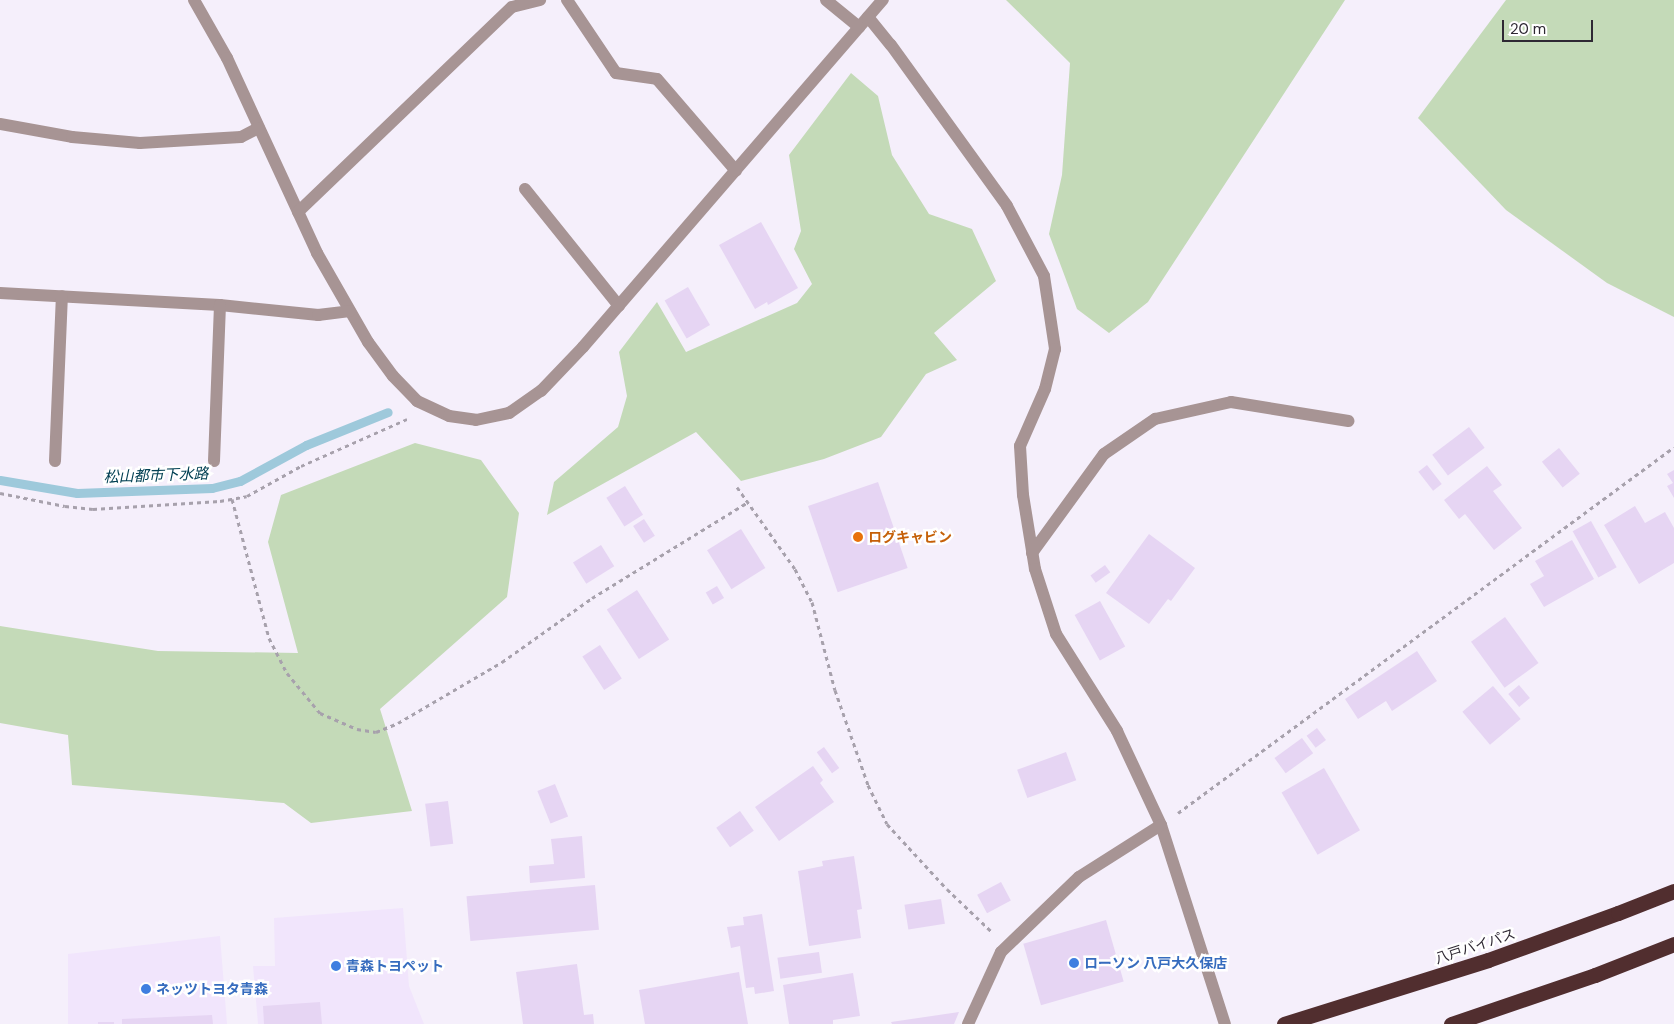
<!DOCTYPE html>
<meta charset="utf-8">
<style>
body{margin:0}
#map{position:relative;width:1674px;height:1024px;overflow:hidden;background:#f5effb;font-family:"DM Sans","Noto Sans JP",sans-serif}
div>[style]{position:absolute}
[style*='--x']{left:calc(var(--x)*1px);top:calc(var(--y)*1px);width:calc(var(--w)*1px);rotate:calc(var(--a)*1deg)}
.built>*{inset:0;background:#f1e5fc}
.green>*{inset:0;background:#c4dab8}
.stream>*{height:9px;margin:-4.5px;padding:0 4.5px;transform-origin:4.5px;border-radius:4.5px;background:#9ec9db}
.building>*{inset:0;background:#e6d5f3;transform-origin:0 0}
.path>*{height:3px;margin-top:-1.5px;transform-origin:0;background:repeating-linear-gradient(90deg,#a7a1ac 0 4px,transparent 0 8px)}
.minor>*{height:12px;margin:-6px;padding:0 6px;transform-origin:6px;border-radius:6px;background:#a79494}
.highway>*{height:15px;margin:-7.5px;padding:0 7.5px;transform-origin:7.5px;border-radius:7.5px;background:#512e2f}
.dots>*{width:14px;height:14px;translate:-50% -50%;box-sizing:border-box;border:2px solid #fff;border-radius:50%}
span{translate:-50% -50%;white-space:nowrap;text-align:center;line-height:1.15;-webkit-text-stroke:5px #fff;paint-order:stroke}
.food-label{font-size:14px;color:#c56008;font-weight:700}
.left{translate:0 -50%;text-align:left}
.street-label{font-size:14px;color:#2e2833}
.shop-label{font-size:14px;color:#366cbe;font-weight:700}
.water-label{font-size:15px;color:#034154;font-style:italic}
.scale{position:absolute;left:1502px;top:20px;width:91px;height:22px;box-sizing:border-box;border:2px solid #2e2833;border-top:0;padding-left:6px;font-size:15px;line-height:18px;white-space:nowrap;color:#2e2833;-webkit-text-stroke:4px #fff;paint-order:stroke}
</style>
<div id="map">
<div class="built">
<div style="clip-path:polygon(403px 908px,409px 986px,424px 1024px,258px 1024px,253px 966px,275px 966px,274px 918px)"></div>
<div style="clip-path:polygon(220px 936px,227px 1024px,68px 1024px,68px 954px)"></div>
</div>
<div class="green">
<div style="clip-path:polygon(1006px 0,1345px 0,1148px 302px,1109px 333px,1077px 309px,1049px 234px,1062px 175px,1070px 63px)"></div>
<div style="clip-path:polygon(1506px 0,1674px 0,1674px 317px,1607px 283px,1506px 210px,1418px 118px)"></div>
<div style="clip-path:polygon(851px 73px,878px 96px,892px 155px,929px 214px,972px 229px,996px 281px,934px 333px,957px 360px,926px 374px,881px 437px,824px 459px,741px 481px,696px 432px,547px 515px,554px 482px,618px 427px,627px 396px,619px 352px,657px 302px,686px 352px,797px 303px,812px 284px,794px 249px,801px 231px,789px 155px)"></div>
<div style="clip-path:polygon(415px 443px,481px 460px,519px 513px,507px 597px,380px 709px,412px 811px,311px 823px,284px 803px,72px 785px,68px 735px,0 723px,0 626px,158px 651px,298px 653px,268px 542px,281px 495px)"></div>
</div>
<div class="stream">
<div style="--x:0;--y:480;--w:78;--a:9.6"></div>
<div style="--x:77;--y:493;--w:135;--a:-2.1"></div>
<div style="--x:212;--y:488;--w:29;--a:-14"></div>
<div style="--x:240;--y:481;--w:75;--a:-28.6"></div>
<div style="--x:306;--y:445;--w:88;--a:-21.9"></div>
</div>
<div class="building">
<div style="clip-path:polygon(761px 222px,798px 288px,768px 305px,767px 302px,755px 309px,719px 245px)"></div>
<div style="left:688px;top:287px;width:44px;height:27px;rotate:60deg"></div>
<div style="left:1469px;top:427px;width:26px;height:46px;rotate:53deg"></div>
<div style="left:1559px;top:448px;width:33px;height:22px;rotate:51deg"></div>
<div style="left:1427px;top:465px;width:24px;height:11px;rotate:52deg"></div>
<div style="clip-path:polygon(1487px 466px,1502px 485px,1493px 491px,1522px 528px,1494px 550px,1465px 514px,1459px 519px,1444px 500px)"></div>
<div style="clip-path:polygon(1674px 470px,1674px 498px,1667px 486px,1673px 483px,1667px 474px)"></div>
<div style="left:878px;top:482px;width:91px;height:74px;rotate:71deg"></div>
<div style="left:625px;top:486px;width:34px;height:22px;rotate:58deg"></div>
<div style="clip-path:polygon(1635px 506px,1645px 523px,1665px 512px,1674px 528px,1674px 563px,1639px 584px,1604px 525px)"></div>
<div style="left:644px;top:519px;width:20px;height:13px;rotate:57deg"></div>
<div style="left:1591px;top:521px;width:53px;height:21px;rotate:61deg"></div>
<div style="left:741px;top:529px;width:46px;height:40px;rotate:58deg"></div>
<div style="clip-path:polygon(1149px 534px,1195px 568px,1171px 601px,1168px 599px,1149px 624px,1106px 593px)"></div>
<div style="clip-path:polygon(1572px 540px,1594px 579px,1544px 607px,1530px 584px,1544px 576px,1535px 561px)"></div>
<div style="left:601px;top:545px;width:25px;height:33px;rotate:58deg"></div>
<div style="left:1105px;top:565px;width:9px;height:18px;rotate:54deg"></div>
<div style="left:717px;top:586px;width:14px;height:13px;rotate:60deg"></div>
<div style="left:637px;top:590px;width:59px;height:36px;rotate:57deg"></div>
<div style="left:1100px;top:601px;width:52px;height:29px;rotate:61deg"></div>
<div style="left:1505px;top:617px;width:57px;height:42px;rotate:54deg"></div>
<div style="left:600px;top:645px;width:40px;height:21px;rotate:57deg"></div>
<div style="clip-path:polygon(1417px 651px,1437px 681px,1392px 711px,1386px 701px,1358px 719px,1345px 699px)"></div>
<div style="left:1519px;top:685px;width:17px;height:14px;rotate:50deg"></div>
<div style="left:1493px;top:686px;width:43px;height:40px;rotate:50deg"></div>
<div style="left:1317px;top:728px;width:15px;height:13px;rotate:53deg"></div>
<div style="left:1302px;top:738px;width:19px;height:34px;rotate:54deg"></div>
<div style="left:824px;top:747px;width:26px;height:9px;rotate:54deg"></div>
<div style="left:1066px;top:752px;width:30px;height:52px;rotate:70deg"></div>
<div style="clip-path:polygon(813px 766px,823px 780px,820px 783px,834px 802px,779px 841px,755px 807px)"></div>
<div style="left:1324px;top:768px;width:72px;height:49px;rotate:60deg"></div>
<div style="left:555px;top:784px;width:35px;height:19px;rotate:68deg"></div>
<div style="left:448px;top:801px;width:43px;height:23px;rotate:83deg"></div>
<div style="left:740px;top:811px;width:24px;height:29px;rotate:55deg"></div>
<div style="clip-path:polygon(582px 836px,585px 878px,530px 883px,529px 866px,554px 864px,551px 839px)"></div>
<div style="clip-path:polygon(854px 856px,862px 909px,857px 910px,861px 938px,809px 946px,798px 871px,823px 866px,822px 861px)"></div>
<div style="left:1001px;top:882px;width:21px;height:27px;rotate:62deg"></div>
<div style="left:595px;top:885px;width:45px;height:129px;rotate:85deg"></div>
<div style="left:941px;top:899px;width:25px;height:37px;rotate:81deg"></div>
<div style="clip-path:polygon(762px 914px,774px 991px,755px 994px,754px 987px,746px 988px,740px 946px,731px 948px,727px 927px,744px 925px,743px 917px)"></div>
<div style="left:1106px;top:920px;width:64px;height:86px;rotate:74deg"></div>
<div style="left:819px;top:952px;width:21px;height:42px;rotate:82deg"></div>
<div style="clip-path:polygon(577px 964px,584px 1015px,593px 1014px,594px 1024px,523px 1024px,516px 972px)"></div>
<div style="clip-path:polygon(739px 972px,748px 1024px,645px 1024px,639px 990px)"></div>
<div style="clip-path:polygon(853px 973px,860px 1016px,833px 1020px,833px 1024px,789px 1024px,783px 985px)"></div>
<div style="clip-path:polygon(320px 1002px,322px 1024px,264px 1024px,263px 1006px)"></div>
<div style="clip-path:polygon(959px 1012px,954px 1024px,892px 1024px,891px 1022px)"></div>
<div style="clip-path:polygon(212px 1015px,213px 1024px,122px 1024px,122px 1019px)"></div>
<div style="left:98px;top:1022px;width:16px;height:2px"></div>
</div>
<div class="path">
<div style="--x:737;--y:487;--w:100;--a:54.7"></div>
<div style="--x:795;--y:569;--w:37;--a:63"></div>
<div style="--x:812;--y:602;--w:91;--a:75.4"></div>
<div style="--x:835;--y:690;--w:101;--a:70.8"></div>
<div style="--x:868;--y:785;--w:43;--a:64"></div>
<div style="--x:887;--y:824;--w:88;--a:47.3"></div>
<div style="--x:947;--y:889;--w:61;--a:43.7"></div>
<div style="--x:0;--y:493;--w:66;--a:11.3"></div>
<div style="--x:65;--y:506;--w:28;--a:6"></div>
<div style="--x:93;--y:509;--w:127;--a:-3.6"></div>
<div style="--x:220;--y:501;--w:27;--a:-10"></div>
<div style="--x:247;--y:496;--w:62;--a:-29.1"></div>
<div style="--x:301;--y:466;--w:116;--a:-23.9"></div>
<div style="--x:232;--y:499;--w:144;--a:75.1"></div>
<div style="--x:269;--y:638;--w:39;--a:63"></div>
<div style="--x:287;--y:673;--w:52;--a:50.5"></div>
<div style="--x:320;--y:713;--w:40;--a:23.4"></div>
<div style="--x:357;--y:729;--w:19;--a:9"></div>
<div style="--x:376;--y:732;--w:24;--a:-22"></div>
<div style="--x:398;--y:723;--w:121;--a:-30.4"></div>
<div style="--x:502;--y:662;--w:110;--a:-35.4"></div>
<div style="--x:592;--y:598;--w:183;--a:-31.6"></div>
<div style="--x:1178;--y:813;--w:616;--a:-36.42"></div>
</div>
<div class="minor">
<div style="--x:194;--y:0;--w:67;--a:60.4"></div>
<div style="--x:227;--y:58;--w:215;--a:65.2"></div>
<div style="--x:317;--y:253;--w:103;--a:60.2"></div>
<div style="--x:368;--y:342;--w:42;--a:53.7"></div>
<div style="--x:393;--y:376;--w:35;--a:46"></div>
<div style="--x:417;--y:401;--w:35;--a:25"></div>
<div style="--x:449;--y:416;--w:27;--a:8"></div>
<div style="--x:476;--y:420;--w:34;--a:-12"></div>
<div style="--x:509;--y:413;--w:39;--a:-35"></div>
<div style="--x:541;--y:391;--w:61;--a:-46.3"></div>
<div style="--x:583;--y:347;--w:459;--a:-49.2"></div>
<div style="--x:567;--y:0;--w:88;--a:56.1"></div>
<div style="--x:616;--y:73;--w:41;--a:8.3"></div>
<div style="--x:657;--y:79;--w:121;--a:49.3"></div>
<div style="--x:826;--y:0;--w:43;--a:39.3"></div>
<div style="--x:868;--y:17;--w:36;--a:51"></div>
<div style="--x:891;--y:45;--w:198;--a:54.2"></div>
<div style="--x:1007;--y:206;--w:79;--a:62.1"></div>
<div style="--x:1044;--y:276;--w:74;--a:81.4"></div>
<div style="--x:1055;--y:349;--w:41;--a:104"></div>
<div style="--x:1045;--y:389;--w:62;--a:113.7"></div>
<div style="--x:1020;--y:446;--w:49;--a:86.5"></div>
<div style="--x:1023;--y:495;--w:75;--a:80.8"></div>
<div style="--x:1035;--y:569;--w:68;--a:72.1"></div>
<div style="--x:1056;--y:634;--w:115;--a:57.8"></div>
<div style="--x:1117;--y:731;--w:104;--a:64.9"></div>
<div style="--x:1161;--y:825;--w:209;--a:72.2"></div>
<div style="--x:0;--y:124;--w:73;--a:10.2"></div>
<div style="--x:72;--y:137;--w:68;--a:5"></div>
<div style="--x:140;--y:143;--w:101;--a:-3.4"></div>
<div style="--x:241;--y:137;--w:20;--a:-27"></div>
<div style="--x:525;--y:189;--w:150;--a:51.2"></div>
<div style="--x:298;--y:212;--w:296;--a:-43.8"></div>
<div style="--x:512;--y:7;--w:29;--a:-14"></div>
<div style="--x:0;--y:293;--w:220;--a:3.1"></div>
<div style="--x:220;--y:305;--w:99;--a:5.8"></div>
<div style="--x:318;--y:315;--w:32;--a:-7"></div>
<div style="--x:55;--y:461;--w:165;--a:-87.6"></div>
<div style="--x:214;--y:461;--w:156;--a:-87.8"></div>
<div style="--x:1032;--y:553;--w:122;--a:-54"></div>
<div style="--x:1104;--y:454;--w:62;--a:-34.5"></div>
<div style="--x:1155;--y:419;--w:78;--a:-12.6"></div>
<div style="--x:1231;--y:402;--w:119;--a:9.2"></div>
<div style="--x:968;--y:1024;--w:79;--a:-65.4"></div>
<div style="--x:1001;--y:952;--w:108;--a:-43.9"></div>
<div style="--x:1079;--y:877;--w:97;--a:-32.4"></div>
</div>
<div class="highway">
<div style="--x:1284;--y:1024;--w:214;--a:-17.4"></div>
<div style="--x:1488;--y:960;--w:138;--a:-19.9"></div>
<div style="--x:1618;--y:913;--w:60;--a:-21.4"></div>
<div style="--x:1451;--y:1024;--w:152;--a:-18.8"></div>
<div style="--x:1595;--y:975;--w:85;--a:-21.4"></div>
</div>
<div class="dots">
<div style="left:858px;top:537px;background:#e8710a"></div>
<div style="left:1074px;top:963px;background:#3f7fe0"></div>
<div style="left:336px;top:966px;background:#3f7fe0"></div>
<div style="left:146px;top:989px;background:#3f7fe0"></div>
</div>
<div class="food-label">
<span class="left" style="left:868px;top:537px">ログキャビン</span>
</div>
<div class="street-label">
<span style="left:1475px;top:946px;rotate:-18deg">八戸バイパス</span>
</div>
<div class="shop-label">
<span class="left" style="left:1084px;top:963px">ローソン 八戸大久保店</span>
<span class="left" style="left:346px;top:966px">青森トヨペット</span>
<span class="left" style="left:156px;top:989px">ネッツトヨタ青森</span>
</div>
<div class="water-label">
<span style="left:156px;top:476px;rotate:-2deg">松山都市下水路</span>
</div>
<div class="scale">20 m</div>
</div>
